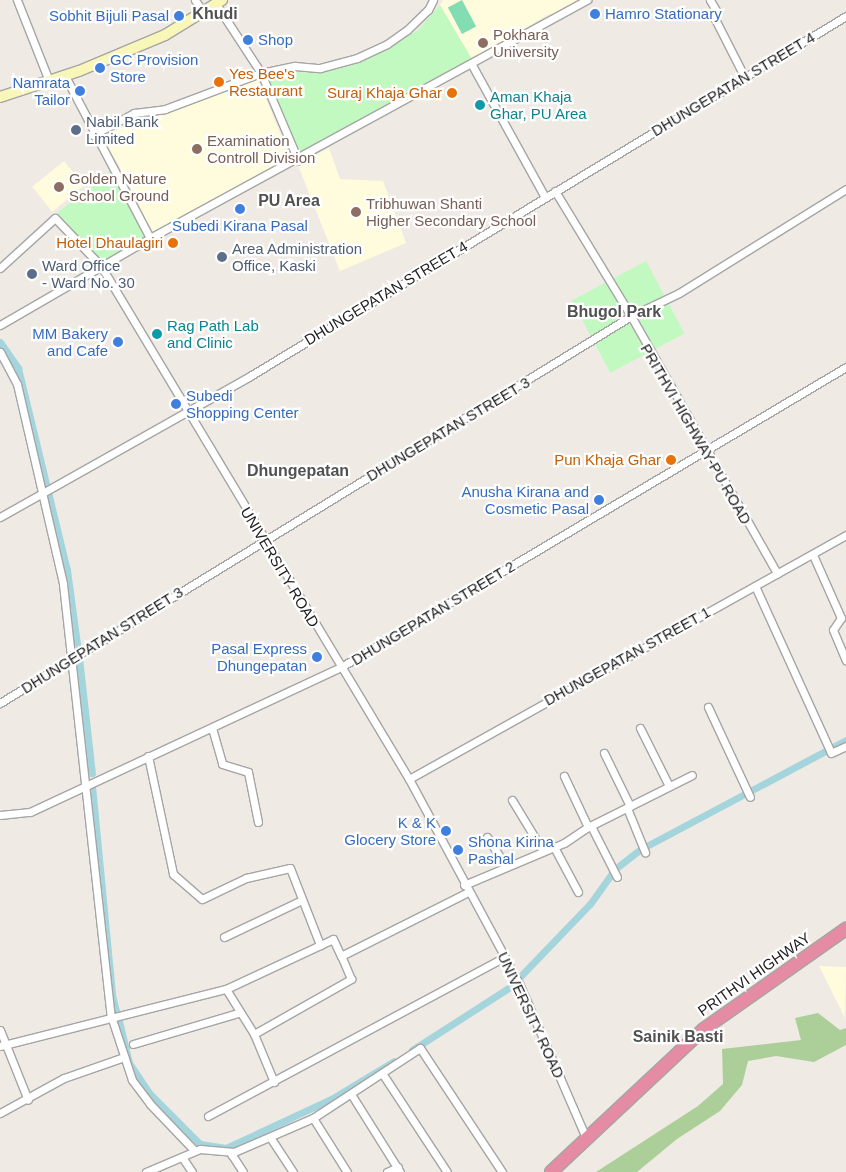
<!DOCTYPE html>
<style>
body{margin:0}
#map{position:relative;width:846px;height:1172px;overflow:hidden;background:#efeae4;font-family:Helvetica,sans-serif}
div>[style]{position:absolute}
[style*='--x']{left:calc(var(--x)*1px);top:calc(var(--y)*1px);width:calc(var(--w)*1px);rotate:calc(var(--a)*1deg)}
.education>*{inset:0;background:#fffcdd;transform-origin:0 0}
.forest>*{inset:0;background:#acce99}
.park>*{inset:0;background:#c1f9c1;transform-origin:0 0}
.pitch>*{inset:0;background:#82ddb3;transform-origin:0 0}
.canal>*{height:7px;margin:-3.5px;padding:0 3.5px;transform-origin:3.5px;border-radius:3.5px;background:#a4d4dc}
.roads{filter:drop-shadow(1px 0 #a5a5a5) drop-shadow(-1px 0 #a5a5a5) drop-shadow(0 1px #a5a5a5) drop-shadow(0 -1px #a5a5a5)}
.street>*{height:7px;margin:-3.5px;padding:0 3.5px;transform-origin:3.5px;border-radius:3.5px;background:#fff}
.secondary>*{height:10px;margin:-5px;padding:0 5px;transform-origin:5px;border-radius:5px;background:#f9f7b8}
.highway>*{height:12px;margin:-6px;padding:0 6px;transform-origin:6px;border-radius:6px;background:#e58ca4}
.dots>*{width:14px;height:14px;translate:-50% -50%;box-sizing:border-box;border:2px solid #fff;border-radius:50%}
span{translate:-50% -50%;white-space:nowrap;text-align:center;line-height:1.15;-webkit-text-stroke:4.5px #fff;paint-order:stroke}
.shop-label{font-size:15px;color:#366cbe}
.left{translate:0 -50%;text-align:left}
.right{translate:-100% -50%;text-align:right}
.education-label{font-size:15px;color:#785e54}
.food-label{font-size:15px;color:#c56008}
.street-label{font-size:15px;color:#1e1e1e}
.culture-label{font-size:15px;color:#0d838f}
.service-label{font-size:15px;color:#4e5e75}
.neighbourhood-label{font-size:16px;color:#515151;font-weight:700}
</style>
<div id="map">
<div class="education">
<div style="clip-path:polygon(443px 0,579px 0,557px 14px,547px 15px,473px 61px,440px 5px)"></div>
<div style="clip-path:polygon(258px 79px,291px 160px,153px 233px,117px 162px,101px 139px,148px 113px,169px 112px)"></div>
<div style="clip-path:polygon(329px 148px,340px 179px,383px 181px,406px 243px,340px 271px,298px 165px)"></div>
<div style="left:64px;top:161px;width:32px;height:41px;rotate:51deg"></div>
<div style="clip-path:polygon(819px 966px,846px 967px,845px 1018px)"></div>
</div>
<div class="forest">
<div style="clip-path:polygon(818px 1013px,840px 1030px,846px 1028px,846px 1045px,814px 1062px,776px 1056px,748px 1061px,742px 1085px,720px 1111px,677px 1139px,637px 1172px,596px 1172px,698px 1106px,723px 1084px,722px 1049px,801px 1040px,795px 1018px)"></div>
</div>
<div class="park">
<div style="clip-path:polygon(440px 5px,473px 61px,300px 156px,267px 77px,292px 72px,322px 73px,353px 65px,417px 31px)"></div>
<div style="clip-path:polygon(110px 171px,145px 237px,101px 263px,57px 213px)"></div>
<div style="left:646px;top:261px;width:82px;height:84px;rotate:62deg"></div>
</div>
<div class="pitch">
<div style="left:462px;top:0;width:30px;height:16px;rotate:62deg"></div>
</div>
<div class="canal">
<div style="--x:0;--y:342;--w:32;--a:55"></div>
<div style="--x:18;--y:368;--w:68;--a:76.4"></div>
<div style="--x:34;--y:434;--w:140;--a:76.4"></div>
<div style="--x:67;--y:570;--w:82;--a:82.3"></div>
<div style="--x:79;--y:658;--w:116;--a:83.6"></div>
<div style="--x:92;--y:786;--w:210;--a:84.5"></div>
<div style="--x:112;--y:995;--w:21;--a:76"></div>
<div style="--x:119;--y:1021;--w:43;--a:76.6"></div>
<div style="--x:129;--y:1063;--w:36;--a:56"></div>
<div style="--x:149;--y:1093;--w:72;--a:45"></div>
<div style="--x:200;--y:1144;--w:26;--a:9"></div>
<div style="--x:226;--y:1148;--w:118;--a:-25"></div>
<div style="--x:333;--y:1098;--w:71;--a:-31.2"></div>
<div style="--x:412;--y:1050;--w:117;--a:-32.7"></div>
<div style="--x:510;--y:987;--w:115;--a:-46.1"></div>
<div style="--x:590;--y:904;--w:43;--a:-54.5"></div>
<div style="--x:615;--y:869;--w:33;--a:-38"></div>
<div style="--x:641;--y:849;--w:232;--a:-28"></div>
</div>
<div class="roads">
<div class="street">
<div style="--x:17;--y:0;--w:87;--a:68.4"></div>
<div style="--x:195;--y:0;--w:14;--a:56"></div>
<div style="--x:710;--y:0;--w:14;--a:60"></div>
<div style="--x:717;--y:12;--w:7;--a:106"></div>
<div style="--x:715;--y:19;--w:66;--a:63"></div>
<div style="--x:216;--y:4;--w:82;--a:56.9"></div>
<div style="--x:261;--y:73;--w:95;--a:67"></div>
<div style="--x:472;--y:65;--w:151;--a:61.1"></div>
<div style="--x:65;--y:76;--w:183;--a:62.3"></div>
<div style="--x:93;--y:135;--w:47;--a:-28.2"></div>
<div style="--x:134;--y:113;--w:31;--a:-7"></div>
<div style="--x:165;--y:109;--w:103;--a:-20.6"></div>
<div style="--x:261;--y:73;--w:35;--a:-12"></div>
<div style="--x:295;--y:66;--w:25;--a:5"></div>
<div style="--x:320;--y:68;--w:38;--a:-15"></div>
<div style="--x:357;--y:58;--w:33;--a:-25"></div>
<div style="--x:387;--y:44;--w:24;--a:-35"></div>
<div style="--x:407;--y:30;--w:29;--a:-44"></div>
<div style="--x:428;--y:10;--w:11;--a:-63"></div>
<div style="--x:555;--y:191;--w:146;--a:58.7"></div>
<div style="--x:631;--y:316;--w:296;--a:60.4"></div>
<div style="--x:0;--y:268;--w:74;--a:-42.3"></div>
<div style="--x:55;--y:218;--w:66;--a:46.2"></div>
<div style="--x:101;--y:266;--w:598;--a:59.02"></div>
<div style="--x:409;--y:779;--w:232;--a:61.7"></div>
<div style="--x:519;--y:983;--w:169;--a:66.6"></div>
<div style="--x:0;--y:325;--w:173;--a:-30.1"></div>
<div style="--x:150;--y:238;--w:498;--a:-28.6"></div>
<div style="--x:0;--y:352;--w:36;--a:62"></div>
<div style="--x:17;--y:384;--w:205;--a:77"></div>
<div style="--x:63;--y:584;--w:435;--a:83.7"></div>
<div style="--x:111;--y:1016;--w:67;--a:71.8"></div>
<div style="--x:132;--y:1080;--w:30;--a:53"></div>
<div style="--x:150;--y:1104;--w:64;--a:46.3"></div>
<div style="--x:0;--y:517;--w:287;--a:-29.4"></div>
<div style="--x:250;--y:376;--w:696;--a:-31.13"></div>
<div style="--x:813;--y:555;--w:69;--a:66"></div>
<div style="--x:841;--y:618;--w:14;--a:124"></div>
<div style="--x:833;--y:630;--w:33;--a:67"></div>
<div style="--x:755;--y:586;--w:183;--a:65.5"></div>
<div style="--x:831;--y:753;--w:17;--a:-25"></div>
<div style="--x:0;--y:703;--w:740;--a:-31.52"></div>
<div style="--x:631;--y:316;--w:53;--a:-25.6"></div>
<div style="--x:679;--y:293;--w:197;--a:-31.9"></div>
<div style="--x:708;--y:707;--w:99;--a:65"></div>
<div style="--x:212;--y:728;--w:37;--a:74"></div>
<div style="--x:222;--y:764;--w:27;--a:17"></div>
<div style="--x:248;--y:772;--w:51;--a:78.7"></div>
<div style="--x:640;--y:728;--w:65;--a:63.4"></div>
<div style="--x:604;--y:753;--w:59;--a:63.9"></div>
<div style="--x:148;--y:756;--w:121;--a:78"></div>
<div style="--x:173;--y:874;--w:38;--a:41"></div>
<div style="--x:202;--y:899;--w:49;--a:-25.5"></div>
<div style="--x:246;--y:878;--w:45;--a:-12.8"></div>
<div style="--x:290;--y:868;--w:83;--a:68.7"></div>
<div style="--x:564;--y:776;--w:56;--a:64.8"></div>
<div style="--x:409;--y:779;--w:501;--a:-29.18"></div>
<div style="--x:512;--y:800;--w:60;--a:58.7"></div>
<div style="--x:627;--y:808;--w:48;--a:67.8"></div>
<div style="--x:0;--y:815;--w:30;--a:-6"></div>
<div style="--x:30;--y:812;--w:343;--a:-25"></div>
<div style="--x:341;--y:667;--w:587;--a:-30.71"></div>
<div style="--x:591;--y:826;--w:57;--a:63"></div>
<div style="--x:487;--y:837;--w:35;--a:57"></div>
<div style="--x:554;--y:847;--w:51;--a:61.9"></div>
<div style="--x:464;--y:885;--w:108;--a:-22.8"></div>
<div style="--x:564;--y:843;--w:29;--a:-34"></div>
<div style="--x:588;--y:827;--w:116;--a:-26.6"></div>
<div style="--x:224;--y:937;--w:86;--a:-25.4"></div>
<div style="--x:226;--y:989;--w:53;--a:58.1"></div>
<div style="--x:254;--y:1034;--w:52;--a:67.4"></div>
<div style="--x:0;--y:1030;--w:75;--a:68.2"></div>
<div style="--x:254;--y:1034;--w:112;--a:-29.6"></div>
<div style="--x:351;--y:979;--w:25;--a:-113"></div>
<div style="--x:341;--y:956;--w:142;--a:-26.7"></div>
<div style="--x:133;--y:1044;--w:109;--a:-16.4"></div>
<div style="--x:0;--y:1046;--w:233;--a:-14.2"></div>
<div style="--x:226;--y:989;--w:118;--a:-25"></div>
<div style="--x:333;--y:939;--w:19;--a:65"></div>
<div style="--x:382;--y:1073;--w:118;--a:56.7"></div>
<div style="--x:351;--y:1094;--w:92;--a:57.9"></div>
<div style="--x:0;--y:1113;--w:73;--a:-28.7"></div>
<div style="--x:64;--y:1078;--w:64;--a:-19.3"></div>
<div style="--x:208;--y:1116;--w:336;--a:-28.2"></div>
<div style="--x:313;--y:1118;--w:64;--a:57.8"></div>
<div style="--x:270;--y:1137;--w:42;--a:56.7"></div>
<div style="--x:234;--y:1152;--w:86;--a:-23.3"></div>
<div style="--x:313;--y:1118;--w:128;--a:-33.2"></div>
<div style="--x:420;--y:1048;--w:149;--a:56.5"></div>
<div style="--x:182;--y:1157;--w:18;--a:56"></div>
<div style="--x:146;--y:1172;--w:59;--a:-23.1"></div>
<div style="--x:200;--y:1149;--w:34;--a:5"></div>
<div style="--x:234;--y:1152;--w:4;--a:124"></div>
<div style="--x:232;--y:1155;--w:20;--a:57"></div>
<div style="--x:387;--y:1172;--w:12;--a:-24"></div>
</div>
<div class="secondary">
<div style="--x:0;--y:97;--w:83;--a:-18.2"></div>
<div style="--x:79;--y:71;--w:93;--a:-22.7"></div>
<div style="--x:165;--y:35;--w:67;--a:-31.6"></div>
</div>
<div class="highway">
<div style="--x:551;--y:1172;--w:209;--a:-43.1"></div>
<div style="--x:704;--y:1029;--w:174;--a:-35.2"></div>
</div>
</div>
<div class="dots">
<div style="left:595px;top:14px;background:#3f7fe0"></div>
<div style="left:179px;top:16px;background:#3f7fe0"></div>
<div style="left:248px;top:40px;background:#3f7fe0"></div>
<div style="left:483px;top:43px;background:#8d6e63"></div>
<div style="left:100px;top:68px;background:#3f7fe0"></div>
<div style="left:219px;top:82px;background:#e8710a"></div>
<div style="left:80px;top:91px;background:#3f7fe0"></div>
<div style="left:452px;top:93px;background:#e8710a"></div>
<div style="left:480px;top:105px;background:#0f9aa8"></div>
<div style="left:76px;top:130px;background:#5c6f8a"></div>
<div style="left:197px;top:149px;background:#8d6e63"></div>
<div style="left:59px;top:187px;background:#8d6e63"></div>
<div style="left:240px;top:209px;background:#3f7fe0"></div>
<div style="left:356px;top:212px;background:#8d6e63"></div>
<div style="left:173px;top:243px;background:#e8710a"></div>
<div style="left:222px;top:257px;background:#5c6f8a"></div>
<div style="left:32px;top:274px;background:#5c6f8a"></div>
<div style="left:157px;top:334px;background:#0f9aa8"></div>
<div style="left:118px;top:342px;background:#3f7fe0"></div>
<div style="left:176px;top:404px;background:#3f7fe0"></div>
<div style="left:671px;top:460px;background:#e8710a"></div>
<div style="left:599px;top:500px;background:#3f7fe0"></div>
<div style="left:317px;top:657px;background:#3f7fe0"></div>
<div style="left:446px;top:831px;background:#3f7fe0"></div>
<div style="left:458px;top:850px;background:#3f7fe0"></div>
</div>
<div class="shop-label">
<span class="left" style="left:605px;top:14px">Hamro Stationary</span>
<span class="right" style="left:169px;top:16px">Sobhit Bijuli Pasal</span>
<span class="left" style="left:258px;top:40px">Shop</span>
<span class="left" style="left:110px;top:68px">GC Provision<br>Store</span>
<span class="right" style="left:70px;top:91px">Namrata<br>Tailor</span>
<span style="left:240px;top:226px">Subedi Kirana Pasal</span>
<span class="right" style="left:108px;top:342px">MM Bakery<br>and Cafe</span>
<span class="left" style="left:186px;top:404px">Subedi<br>Shopping Center</span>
<span class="right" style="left:589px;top:500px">Anusha Kirana and<br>Cosmetic Pasal</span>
<span class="right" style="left:307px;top:657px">Pasal Express<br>Dhungepatan</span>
<span class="right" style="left:436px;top:831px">K &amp; K<br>Glocery Store</span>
<span class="left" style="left:468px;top:850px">Shona Kirina<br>Pashal</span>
</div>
<div class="education-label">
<span class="left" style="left:493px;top:43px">Pokhara<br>University</span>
<span class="left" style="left:207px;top:149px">Examination<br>Controll Division</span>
<span class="left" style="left:69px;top:187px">Golden Nature<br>School Ground</span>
<span class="left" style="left:366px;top:212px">Tribhuwan Shanti<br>Higher Secondary School</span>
</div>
<div class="food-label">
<span class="left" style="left:229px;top:82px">Yes Bee's<br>Restaurant</span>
<span class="right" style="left:442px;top:93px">Suraj Khaja Ghar</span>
<span class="right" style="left:163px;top:243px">Hotel Dhaulagiri</span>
<span class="right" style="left:661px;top:460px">Pun Khaja Ghar</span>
</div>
<div class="street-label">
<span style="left:733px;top:84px;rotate:-31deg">DHUNGEPATAN STREET 4</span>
<span style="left:386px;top:293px;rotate:-31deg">DHUNGEPATAN STREET 4</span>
<span style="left:448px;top:429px;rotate:-31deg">DHUNGEPATAN STREET 3</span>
<span style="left:696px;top:434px;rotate:60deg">PRITHVI HIGHWAY-PU ROAD</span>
<span style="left:280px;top:567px;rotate:59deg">UNIVERSITY ROAD</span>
<span style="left:433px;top:613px;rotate:-31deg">DHUNGEPATAN STREET 2</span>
<span style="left:102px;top:640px;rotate:-32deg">DHUNGEPATAN STREET 3</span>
<span style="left:627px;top:656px;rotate:-29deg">DHUNGEPATAN STREET 1</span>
<span style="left:754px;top:974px;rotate:-35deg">PRITHVI HIGHWAY</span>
<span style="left:531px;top:1015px;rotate:65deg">UNIVERSITY ROAD</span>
</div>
<div class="culture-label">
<span class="left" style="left:490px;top:105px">Aman Khaja<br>Ghar, PU Area</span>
<span class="left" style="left:167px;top:334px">Rag Path Lab<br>and Clinic</span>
</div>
<div class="service-label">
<span class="left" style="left:86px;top:130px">Nabil Bank<br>Limited</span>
<span class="left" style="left:232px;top:257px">Area Administration<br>Office, Kaski</span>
<span class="left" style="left:42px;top:274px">Ward Office<br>- Ward No. 30</span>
</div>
<div class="neighbourhood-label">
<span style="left:215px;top:14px">Khudi</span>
<span style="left:289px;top:201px">PU Area</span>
<span style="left:614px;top:312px">Bhugol Park</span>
<span style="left:298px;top:471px">Dhungepatan</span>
<span style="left:678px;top:1037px">Sainik Basti</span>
</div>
</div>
